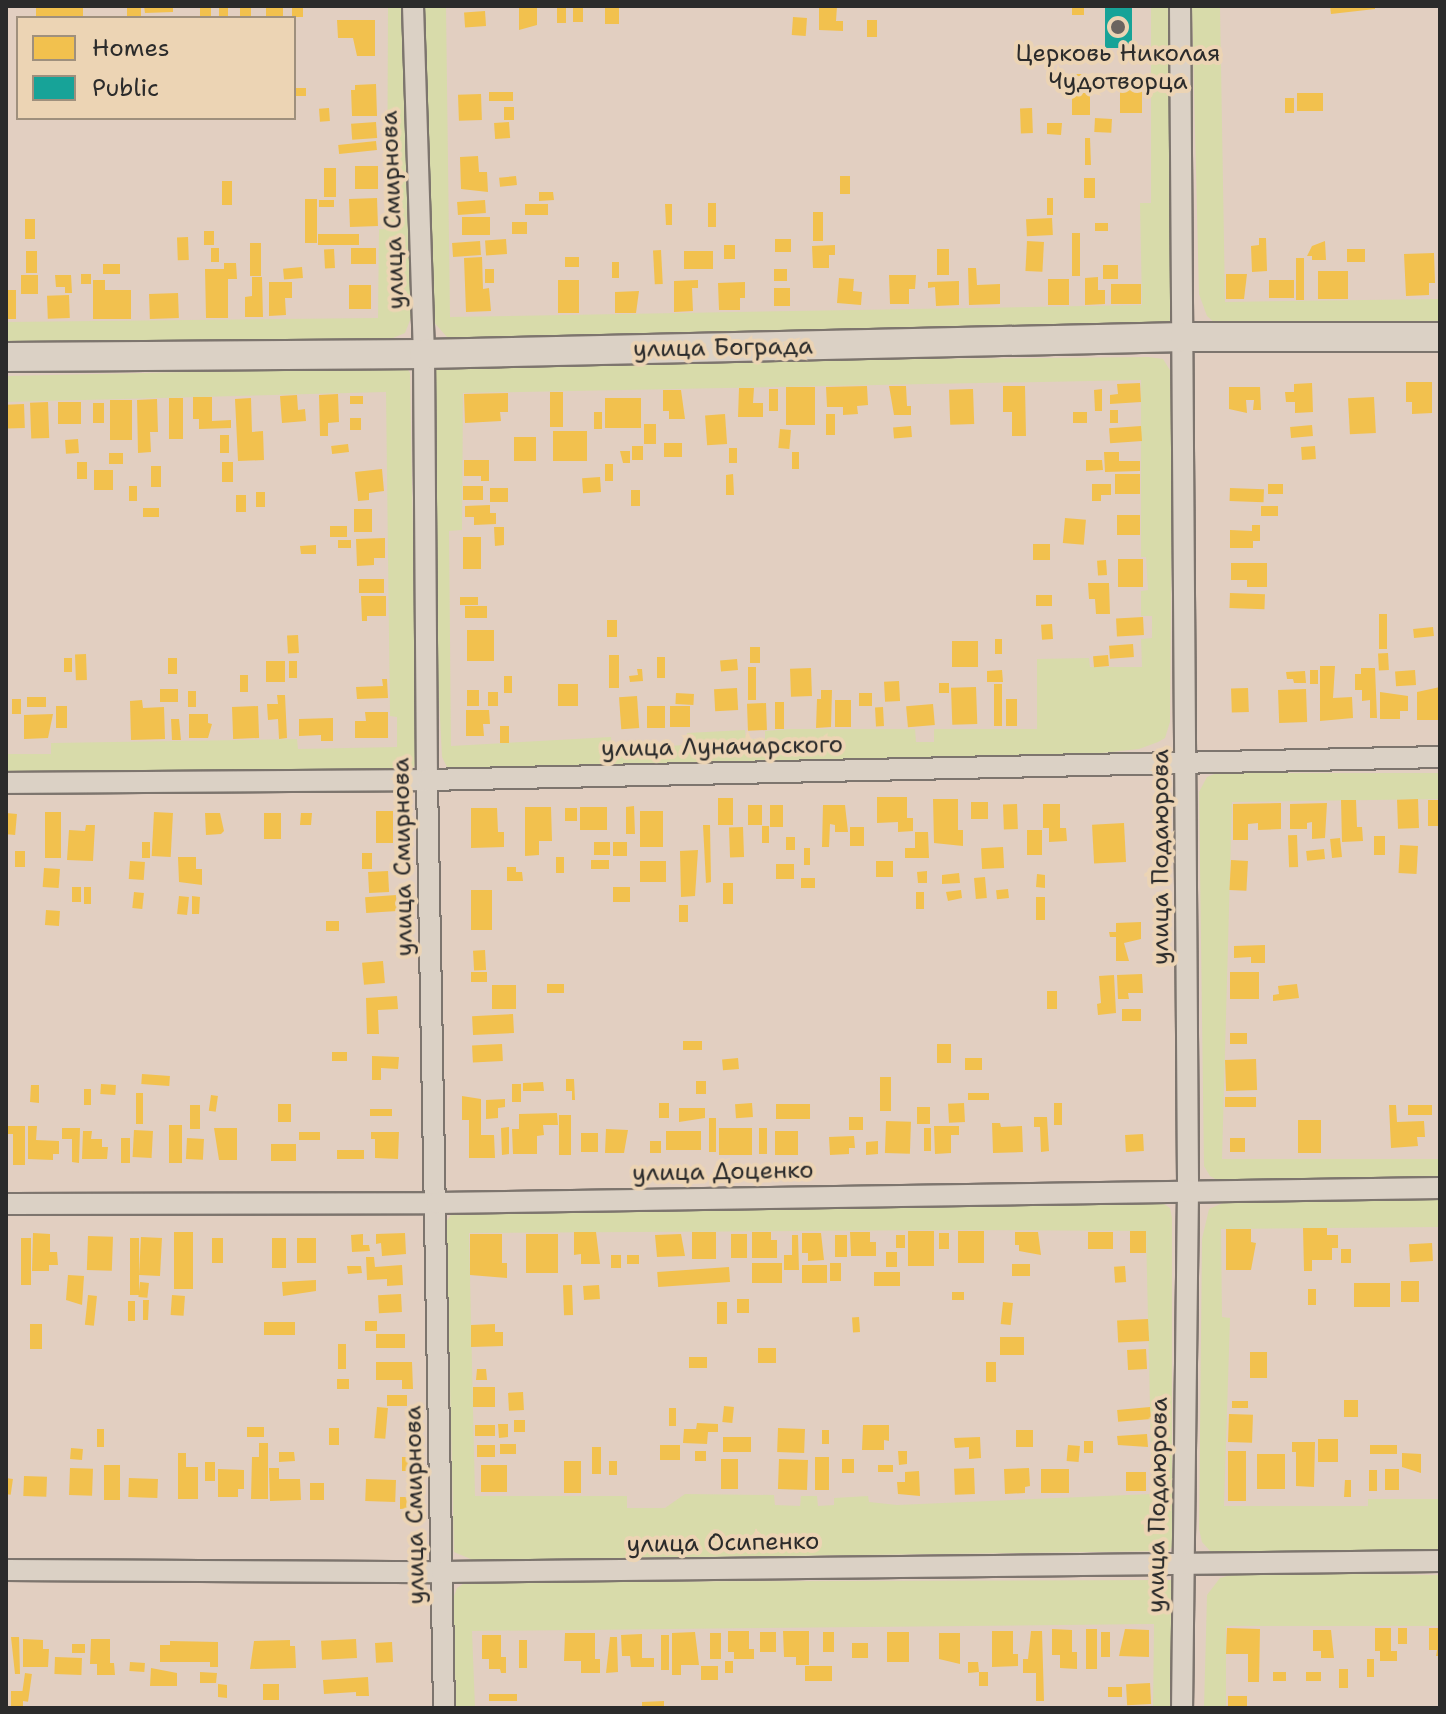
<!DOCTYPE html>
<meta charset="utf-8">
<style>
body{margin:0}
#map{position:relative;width:1446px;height:1714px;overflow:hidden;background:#e2cfc1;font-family:"Shantell Sans",sans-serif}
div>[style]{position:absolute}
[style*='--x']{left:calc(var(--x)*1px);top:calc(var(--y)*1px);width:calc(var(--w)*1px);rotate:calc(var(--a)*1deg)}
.green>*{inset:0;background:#d8dbaa}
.homes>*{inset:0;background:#f2c14e;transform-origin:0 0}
.public>*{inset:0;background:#17a398;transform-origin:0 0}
.roads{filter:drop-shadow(2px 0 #7d756e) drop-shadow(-2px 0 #7d756e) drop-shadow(0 2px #7d756e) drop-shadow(0 -2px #7d756e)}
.street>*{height:20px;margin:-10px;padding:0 10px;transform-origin:10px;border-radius:10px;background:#dbd1c5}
.secondary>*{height:28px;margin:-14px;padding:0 14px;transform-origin:14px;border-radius:14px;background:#dbd1c5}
.dots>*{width:22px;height:22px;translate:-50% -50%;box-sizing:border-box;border:4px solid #ecd4b4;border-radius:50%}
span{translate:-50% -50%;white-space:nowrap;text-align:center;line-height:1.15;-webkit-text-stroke:8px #ecd4b4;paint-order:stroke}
.poi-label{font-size:24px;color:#2b2b2b}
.street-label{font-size:24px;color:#2b2b2b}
.frame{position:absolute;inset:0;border:8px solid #2b2b2b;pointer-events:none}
.legend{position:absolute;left:16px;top:16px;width:280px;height:104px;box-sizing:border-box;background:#ecd4b4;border:2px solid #9f907d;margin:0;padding:10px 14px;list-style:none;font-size:24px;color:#2b2b2b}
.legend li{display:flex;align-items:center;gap:16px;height:40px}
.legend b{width:40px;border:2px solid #9f907d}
</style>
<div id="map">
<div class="green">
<div style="clip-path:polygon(388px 6px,408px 6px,412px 315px,405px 333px,388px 340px,6px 349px,6px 322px,378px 318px,379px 229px,387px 229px)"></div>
<div style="clip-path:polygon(423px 6px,446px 6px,450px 317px,1142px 305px,1140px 203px,1151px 203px,1151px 6px,1171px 6px,1172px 321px,1166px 327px,453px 339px,447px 337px,432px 320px)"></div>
<div style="clip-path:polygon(1192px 6px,1220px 6px,1225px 302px,1440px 299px,1440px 326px,1215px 323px,1207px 316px,1199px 294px)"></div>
<div style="clip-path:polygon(evenodd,1148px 357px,1163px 359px,1173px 375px,1170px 722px,1165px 738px,1158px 742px,1139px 749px,1065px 757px,454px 771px,447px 767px,442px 757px,435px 621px,432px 375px,437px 367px,458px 363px,1148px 357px,1141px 380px,1141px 557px,1146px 557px,1148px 590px,1141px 591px,1141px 616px,1152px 616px,1152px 638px,1141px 639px,1142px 667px,1090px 667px,1089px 658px,1037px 659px,1037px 729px,934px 729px,934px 742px,916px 742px,915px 729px,791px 729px,765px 731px,765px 739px,746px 739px,745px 730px,687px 733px,686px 745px,612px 749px,611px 737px,451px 746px,449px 531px,462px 530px,463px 393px,1141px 380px)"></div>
<div style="clip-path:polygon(406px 367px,410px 373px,417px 756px,414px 767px,405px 772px,6px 776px,6px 754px,51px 754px,51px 743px,297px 739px,298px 749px,397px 747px,397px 717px,390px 716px,386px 392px,6px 402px,6px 376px)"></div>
<div style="clip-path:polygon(1217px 773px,1440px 773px,1440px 799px,1232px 802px,1222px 1159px,1440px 1159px,1440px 1179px,1221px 1182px,1210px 1176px,1204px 1166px,1199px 792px,1207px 777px)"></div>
<div style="clip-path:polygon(1440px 1198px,1440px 1227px,1221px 1229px,1222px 1317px,1230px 1318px,1224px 1506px,1368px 1506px,1368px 1499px,1440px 1499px,1440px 1558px,1219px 1557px,1211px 1552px,1202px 1542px,1199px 1529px,1202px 1239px,1209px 1209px,1232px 1199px)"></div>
<div style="clip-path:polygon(evenodd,1161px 1202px,1170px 1208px,1172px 1218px,1172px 1546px,1169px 1551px,473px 1560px,454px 1552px,446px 1222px,453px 1212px,1161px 1202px,951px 1230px,1146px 1231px,1152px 1494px,897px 1505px,869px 1502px,868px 1496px,834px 1498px,834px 1505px,818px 1506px,817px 1496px,801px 1496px,800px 1506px,775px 1505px,774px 1495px,685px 1494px,665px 1508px,627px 1508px,627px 1496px,475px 1496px,469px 1233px,951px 1230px)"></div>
<div style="clip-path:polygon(1238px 1573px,1440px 1575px,1440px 1626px,1226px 1626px,1226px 1708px,1204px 1708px,1207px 1595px,1220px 1578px)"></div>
<div style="clip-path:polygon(1173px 1580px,1174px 1708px,1153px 1708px,1154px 1624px,472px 1631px,475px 1708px,456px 1708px,453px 1599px,457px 1588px,466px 1582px)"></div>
</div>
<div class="homes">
<div style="left:36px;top:6px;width:47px;height:12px"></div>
<div style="left:127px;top:6px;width:14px;height:12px"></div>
<div style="clip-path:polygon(144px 6px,173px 6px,173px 12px,145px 13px)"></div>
<div style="left:200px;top:6px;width:11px;height:10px"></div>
<div style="left:219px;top:6px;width:9px;height:12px"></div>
<div style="left:240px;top:6px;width:11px;height:12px"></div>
<div style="left:266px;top:6px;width:17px;height:11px"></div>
<div style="left:292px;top:6px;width:11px;height:11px"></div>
<div style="clip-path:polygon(519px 6px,537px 6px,537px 25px,519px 30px)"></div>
<div style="left:573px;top:6px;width:10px;height:16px"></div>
<div style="left:605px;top:6px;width:14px;height:18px"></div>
<div style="clip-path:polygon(819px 6px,837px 6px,836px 21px,843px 21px,843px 31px,819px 30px)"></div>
<div style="left:1072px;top:6px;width:12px;height:9px"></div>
<div style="clip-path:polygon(1330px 6px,1375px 6px,1375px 9px,1331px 14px)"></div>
<div style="left:557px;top:7px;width:9px;height:16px"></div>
<div style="left:485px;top:11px;width:15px;height:21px;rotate:86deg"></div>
<div style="left:793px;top:17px;width:14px;height:18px;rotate:4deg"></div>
<div style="clip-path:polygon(337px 20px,375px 20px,375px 56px,357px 56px,353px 38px,338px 38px)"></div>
<div style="left:867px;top:20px;width:10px;height:17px"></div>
<div style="left:1072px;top:74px;width:18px;height:41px"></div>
<div style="left:1120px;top:78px;width:22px;height:35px"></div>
<div style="clip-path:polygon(376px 84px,377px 116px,352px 116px,351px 90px,355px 90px,355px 85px)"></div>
<div style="left:294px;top:88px;width:12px;height:8px"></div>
<div style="left:513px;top:92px;width:9px;height:24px;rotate:90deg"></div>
<div style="left:1297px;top:93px;width:26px;height:18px"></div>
<div style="left:481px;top:94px;width:26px;height:23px;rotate:88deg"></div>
<div style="left:1285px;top:98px;width:9px;height:15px"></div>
<div style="left:504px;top:107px;width:10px;height:13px"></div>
<div style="left:329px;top:108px;width:13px;height:10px;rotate:86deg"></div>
<div style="left:1032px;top:108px;width:25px;height:12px;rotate:88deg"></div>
<div style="left:1095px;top:118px;width:17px;height:14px;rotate:3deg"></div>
<div style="left:376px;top:122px;width:16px;height:25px;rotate:86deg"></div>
<div style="left:509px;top:122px;width:16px;height:15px;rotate:86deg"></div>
<div style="clip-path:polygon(1047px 123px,1062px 123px,1061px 135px,1047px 134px)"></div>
<div style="clip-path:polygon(1085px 138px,1090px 138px,1091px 165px,1085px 165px)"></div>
<div style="left:376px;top:141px;width:9px;height:38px;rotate:84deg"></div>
<div style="clip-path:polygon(478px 156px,479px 172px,487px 172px,488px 192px,461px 189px,460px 157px)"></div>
<div style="left:355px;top:166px;width:23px;height:23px"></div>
<div style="left:336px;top:168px;width:29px;height:12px;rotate:90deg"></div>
<div style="left:516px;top:176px;width:9px;height:17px;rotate:84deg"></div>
<div style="left:850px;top:176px;width:18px;height:10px;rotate:90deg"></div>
<div style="left:1084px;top:178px;width:11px;height:20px"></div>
<div style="left:222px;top:181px;width:10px;height:24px"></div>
<div style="clip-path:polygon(539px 192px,553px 192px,554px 200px,539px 201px)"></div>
<div style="left:377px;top:198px;width:28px;height:28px;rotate:88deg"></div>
<div style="left:1047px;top:198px;width:6px;height:17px"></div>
<div style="left:305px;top:199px;width:12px;height:44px"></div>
<div style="left:319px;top:200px;width:15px;height:7px"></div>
<div style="left:485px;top:200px;width:13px;height:28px;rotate:86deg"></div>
<div style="left:708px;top:203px;width:8px;height:24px"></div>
<div style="left:548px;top:204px;width:11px;height:23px;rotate:90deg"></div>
<div style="clip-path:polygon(665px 204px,672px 204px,672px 225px,666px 225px)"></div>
<div style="left:813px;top:212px;width:10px;height:29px"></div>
<div style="left:490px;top:217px;width:18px;height:28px;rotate:90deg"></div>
<div style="left:1052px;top:218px;width:17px;height:26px;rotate:87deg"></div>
<div style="left:25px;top:219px;width:10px;height:20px"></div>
<div style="left:512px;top:222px;width:15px;height:12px"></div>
<div style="left:1095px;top:223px;width:13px;height:8px"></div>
<div style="left:204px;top:231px;width:10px;height:14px"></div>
<div style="left:1072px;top:233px;width:8px;height:43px"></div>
<div style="left:359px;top:234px;width:11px;height:41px;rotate:90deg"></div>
<div style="left:188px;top:237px;width:23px;height:11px;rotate:88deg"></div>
<div style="clip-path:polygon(1259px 238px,1266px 238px,1267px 271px,1252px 272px,1251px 246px,1259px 245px)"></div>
<div style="left:506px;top:239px;width:15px;height:21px;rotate:86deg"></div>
<div style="left:775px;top:239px;width:16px;height:13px"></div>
<div style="left:480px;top:241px;width:14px;height:28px;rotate:86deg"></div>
<div style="left:1027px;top:241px;width:17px;height:30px;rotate:3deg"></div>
<div style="clip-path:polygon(1325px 241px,1326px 260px,1312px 260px,1312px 256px,1307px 256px,1312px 246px)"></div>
<div style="left:250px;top:243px;width:11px;height:33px"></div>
<div style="left:724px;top:245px;width:11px;height:14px"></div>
<div style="clip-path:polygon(835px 245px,835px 255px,829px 255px,829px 268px,813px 268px,812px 246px)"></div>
<div style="left:211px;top:248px;width:8px;height:14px"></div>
<div style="left:376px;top:248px;width:16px;height:25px;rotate:90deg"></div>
<div style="left:334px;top:249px;width:19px;height:10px;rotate:87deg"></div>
<div style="left:937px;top:249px;width:12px;height:26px"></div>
<div style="left:1347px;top:249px;width:18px;height:13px"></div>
<div style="left:661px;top:250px;width:34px;height:8px;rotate:87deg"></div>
<div style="left:26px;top:251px;width:11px;height:22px"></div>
<div style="left:713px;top:251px;width:18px;height:29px;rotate:90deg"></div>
<div style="clip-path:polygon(1434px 253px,1435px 283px,1429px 283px,1429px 295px,1406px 296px,1404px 254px)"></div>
<div style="clip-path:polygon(482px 257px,483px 289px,489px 288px,491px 311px,466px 312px,464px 258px)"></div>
<div style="left:565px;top:257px;width:14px;height:10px"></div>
<div style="left:1296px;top:258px;width:8px;height:42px"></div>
<div style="left:612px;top:262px;width:7px;height:16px"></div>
<div style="clip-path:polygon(224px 263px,236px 263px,237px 279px,228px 279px,228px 318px,206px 318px,205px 269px,224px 269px)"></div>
<div style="left:103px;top:264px;width:17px;height:10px"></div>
<div style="left:1103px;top:265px;width:15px;height:14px"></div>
<div style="left:302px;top:267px;width:11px;height:19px;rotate:85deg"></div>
<div style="clip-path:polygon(968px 268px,976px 268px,977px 285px,1000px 284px,1000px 304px,969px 305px)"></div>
<div style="left:485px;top:269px;width:9px;height:14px"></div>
<div style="left:774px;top:269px;width:13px;height:12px"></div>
<div style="left:1348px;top:271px;width:28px;height:30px;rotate:90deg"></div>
<div style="left:81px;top:274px;width:10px;height:10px"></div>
<div style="clip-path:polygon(1226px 274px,1247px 274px,1244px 299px,1226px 299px)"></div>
<div style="left:21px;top:275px;width:17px;height:19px"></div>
<div style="clip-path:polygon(55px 275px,71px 275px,72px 293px,65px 293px,65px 287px,56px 287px)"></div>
<div style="clip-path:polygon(889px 275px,916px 275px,915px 289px,909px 289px,909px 304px,890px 304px)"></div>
<div style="clip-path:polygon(252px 277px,262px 277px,263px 317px,245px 317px,245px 297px,252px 296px)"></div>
<div style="clip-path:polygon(1098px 277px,1098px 290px,1105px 290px,1105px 304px,1085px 305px,1085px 278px)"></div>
<div style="clip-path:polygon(839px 278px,854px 279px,853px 291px,862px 292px,861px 305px,837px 303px)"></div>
<div style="left:1048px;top:279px;width:21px;height:26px"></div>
<div style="clip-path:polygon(93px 280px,105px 280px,105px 290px,131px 290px,131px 319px,93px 319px)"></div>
<div style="left:558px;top:280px;width:21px;height:33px"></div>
<div style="clip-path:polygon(698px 280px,698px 288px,692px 288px,693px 311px,674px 312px,674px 281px)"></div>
<div style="left:1294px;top:280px;width:18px;height:25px;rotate:90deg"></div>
<div style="clip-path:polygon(959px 281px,959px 305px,936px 306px,935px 287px,928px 288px,928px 282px)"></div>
<div style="clip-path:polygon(269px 282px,292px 282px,292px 298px,285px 298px,286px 315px,269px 316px)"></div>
<div style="clip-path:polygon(745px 282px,745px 298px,740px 298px,740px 310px,719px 310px,718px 283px)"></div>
<div style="left:1111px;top:284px;width:30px;height:20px"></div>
<div style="left:349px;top:285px;width:22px;height:24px"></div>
<div style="left:790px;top:288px;width:18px;height:16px;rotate:90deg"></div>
<div style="left:6px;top:290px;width:10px;height:29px"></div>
<div style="clip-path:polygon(639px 291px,636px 313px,615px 313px,615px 292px)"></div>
<div style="left:178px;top:293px;width:25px;height:29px;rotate:88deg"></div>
<div style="left:69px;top:295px;width:23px;height:22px;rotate:88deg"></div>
<div style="clip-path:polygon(1406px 382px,1432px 382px,1432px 413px,1412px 414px,1412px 402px,1406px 402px)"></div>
<div style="clip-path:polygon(1140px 383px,1141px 402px,1110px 404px,1110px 395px,1118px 394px,1117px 384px)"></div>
<div style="clip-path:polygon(1312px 383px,1313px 412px,1295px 413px,1295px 402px,1286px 402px,1285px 392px,1294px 392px,1294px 384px)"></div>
<div style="clip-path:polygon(867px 386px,868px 405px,857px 406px,858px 414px,843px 415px,843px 407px,827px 407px,826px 387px)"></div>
<div style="clip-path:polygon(889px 386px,906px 386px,907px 406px,911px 406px,911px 415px,894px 415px)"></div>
<div style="clip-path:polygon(1003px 386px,1025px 386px,1026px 436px,1012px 436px,1012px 412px,1003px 412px)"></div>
<div style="left:786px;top:387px;width:29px;height:38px"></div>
<div style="clip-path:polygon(1229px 387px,1260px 387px,1261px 410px,1253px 410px,1254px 400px,1246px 400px,1247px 413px,1229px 409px)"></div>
<div style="clip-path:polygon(739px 388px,754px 388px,753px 403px,763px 403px,763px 417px,738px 417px)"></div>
<div style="left:769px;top:389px;width:9px;height:22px"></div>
<div style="left:973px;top:389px;width:35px;height:24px;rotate:88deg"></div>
<div style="clip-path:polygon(1102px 389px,1102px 411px,1095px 411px,1094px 390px)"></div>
<div style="clip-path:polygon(663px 390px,681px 390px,685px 419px,669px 419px,669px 411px,663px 411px)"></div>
<div style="left:563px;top:392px;width:35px;height:13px;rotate:90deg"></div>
<div style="clip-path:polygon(508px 393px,508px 412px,500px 412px,501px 421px,465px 423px,464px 394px)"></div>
<div style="clip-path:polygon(338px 394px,339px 422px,328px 423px,328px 436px,320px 436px,319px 395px)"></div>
<div style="clip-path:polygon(297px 395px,298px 410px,305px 409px,306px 421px,282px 423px,280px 396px)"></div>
<div style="left:363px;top:396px;width:8px;height:13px;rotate:90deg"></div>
<div style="clip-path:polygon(193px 397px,212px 397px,212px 421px,231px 420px,231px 428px,199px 429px,199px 419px,193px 419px)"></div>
<div style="left:1374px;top:397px;width:36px;height:26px;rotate:87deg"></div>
<div style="left:169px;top:398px;width:14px;height:41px"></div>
<div style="clip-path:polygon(251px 398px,252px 432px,263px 431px,264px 460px,238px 461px,235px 399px)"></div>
<div style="left:605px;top:398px;width:36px;height:30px"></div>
<div style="clip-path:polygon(157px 399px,158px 432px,150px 432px,151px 452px,138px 453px,137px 400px)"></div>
<div style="left:110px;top:400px;width:22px;height:40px"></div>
<div style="left:48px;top:402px;width:36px;height:18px;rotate:88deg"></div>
<div style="left:58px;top:402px;width:23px;height:22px"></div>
<div style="left:93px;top:403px;width:11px;height:20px"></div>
<div style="left:24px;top:404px;width:24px;height:18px;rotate:88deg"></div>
<div style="left:1110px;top:410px;width:8px;height:13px"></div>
<div style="left:594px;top:412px;width:8px;height:17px"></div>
<div style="left:1073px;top:412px;width:14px;height:11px"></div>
<div style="left:725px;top:414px;width:30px;height:20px;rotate:86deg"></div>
<div style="left:835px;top:414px;width:21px;height:9px;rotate:90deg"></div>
<div style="left:350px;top:418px;width:11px;height:12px"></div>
<div style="left:644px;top:424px;width:12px;height:20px"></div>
<div style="left:1312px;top:425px;width:11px;height:22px;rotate:85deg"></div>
<div style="left:911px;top:426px;width:11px;height:18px;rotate:85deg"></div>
<div style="left:1141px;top:426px;width:15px;height:32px;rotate:86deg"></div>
<div style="left:780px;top:429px;width:11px;height:19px;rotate:5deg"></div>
<div style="left:587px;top:431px;width:30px;height:34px;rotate:90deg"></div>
<div style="left:220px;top:435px;width:9px;height:18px"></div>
<div style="left:514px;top:437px;width:22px;height:24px"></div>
<div style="left:78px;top:439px;width:14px;height:13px;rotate:86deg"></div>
<div style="left:664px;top:443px;width:18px;height:14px"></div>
<div style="left:348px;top:444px;width:8px;height:17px;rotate:83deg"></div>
<div style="left:632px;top:446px;width:11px;height:14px"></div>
<div style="left:1315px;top:446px;width:13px;height:14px;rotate:86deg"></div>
<div style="left:729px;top:448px;width:8px;height:15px"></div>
<div style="clip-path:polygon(620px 451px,630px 451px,630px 463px,623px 463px)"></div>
<div style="left:792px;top:452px;width:7px;height:17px"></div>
<div style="clip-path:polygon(1104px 452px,1119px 452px,1119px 461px,1140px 461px,1140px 471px,1105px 472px)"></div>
<div style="left:109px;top:453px;width:14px;height:11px"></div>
<div style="clip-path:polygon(464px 460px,489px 460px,489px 481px,481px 481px,481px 476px,464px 476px)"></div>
<div style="clip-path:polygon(1086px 460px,1102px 460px,1103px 470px,1086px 471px)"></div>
<div style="left:77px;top:462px;width:10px;height:17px"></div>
<div style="left:222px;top:462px;width:11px;height:20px"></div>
<div style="left:605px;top:464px;width:8px;height:17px"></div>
<div style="left:151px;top:466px;width:10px;height:21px"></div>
<div style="clip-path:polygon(382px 469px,384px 491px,369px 493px,369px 500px,358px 501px,355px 472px)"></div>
<div style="left:94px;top:470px;width:19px;height:20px"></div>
<div style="clip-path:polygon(733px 474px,734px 495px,726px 495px,726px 475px)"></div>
<div style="left:1115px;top:474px;width:25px;height:20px"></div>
<div style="left:600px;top:477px;width:15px;height:18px;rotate:86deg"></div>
<div style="clip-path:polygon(1092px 484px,1111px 484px,1111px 495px,1101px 495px,1101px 501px,1092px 501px)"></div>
<div style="left:1268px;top:484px;width:15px;height:10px"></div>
<div style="left:129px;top:486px;width:8px;height:15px"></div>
<div style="left:463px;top:486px;width:20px;height:14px"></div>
<div style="left:490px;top:488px;width:18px;height:14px"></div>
<div style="left:1230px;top:488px;width:34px;height:13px;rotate:2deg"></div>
<div style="left:631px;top:490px;width:9px;height:16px"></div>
<div style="left:256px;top:492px;width:9px;height:15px"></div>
<div style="left:236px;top:495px;width:10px;height:17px"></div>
<div style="clip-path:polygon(490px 505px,490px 513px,496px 513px,496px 524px,474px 525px,474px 517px,465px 517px,465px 506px)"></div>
<div style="left:1261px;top:506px;width:17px;height:10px"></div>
<div style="left:159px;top:508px;width:9px;height:16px;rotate:90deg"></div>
<div style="left:354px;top:509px;width:18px;height:23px"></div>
<div style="left:1117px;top:515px;width:23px;height:20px"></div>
<div style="left:1065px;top:518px;width:21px;height:25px;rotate:5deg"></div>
<div style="clip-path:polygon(1252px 525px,1260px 525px,1260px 541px,1253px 541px,1253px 548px,1230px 548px,1230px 530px,1252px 531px)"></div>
<div style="left:347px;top:526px;width:11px;height:17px;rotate:90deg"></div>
<div style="clip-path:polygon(494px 527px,504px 527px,504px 545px,495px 546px)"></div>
<div style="left:463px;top:537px;width:18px;height:32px"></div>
<div style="clip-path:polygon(385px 538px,385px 558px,374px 558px,374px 565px,357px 566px,356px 539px)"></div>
<div style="left:338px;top:540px;width:13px;height:8px"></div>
<div style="left:1050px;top:544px;width:16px;height:17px;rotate:90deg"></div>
<div style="clip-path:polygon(316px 545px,316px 554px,301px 554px,300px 546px)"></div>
<div style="left:1118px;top:559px;width:25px;height:28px"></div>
<div style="left:1106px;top:560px;width:15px;height:9px;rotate:86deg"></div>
<div style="clip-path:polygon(1231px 563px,1267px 563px,1267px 587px,1247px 587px,1247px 580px,1231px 580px)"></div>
<div style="left:384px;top:579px;width:14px;height:25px;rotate:90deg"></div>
<div style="clip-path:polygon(1088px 583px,1109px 583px,1110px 614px,1096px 614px,1095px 599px,1089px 599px)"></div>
<div style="left:1230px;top:593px;width:35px;height:15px;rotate:2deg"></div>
<div style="left:1036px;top:595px;width:16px;height:11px"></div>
<div style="clip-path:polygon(361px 596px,386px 596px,386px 616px,367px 616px,367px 621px,362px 621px)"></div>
<div style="left:460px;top:597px;width:18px;height:8px"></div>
<div style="left:465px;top:606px;width:22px;height:12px"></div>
<div style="left:1379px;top:614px;width:8px;height:35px"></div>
<div style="left:1143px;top:617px;width:18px;height:27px;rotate:87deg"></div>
<div style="left:607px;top:620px;width:10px;height:17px"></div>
<div style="left:1052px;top:624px;width:15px;height:11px;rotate:86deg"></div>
<div style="left:1433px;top:627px;width:9px;height:20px;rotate:84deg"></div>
<div style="left:467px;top:630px;width:27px;height:31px"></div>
<div style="left:298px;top:635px;width:18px;height:11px;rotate:87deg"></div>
<div style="left:1002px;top:639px;width:15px;height:7px;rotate:90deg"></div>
<div style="left:978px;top:641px;width:26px;height:26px;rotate:90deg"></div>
<div style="left:1133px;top:644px;width:13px;height:24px;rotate:86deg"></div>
<div style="left:750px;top:647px;width:10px;height:16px"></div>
<div style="left:1388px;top:653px;width:17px;height:10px;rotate:87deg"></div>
<div style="left:86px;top:654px;width:26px;height:11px;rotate:88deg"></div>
<div style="left:609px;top:655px;width:10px;height:33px"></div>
<div style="left:1108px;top:655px;width:11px;height:15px;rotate:85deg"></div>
<div style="left:657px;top:657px;width:8px;height:21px"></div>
<div style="left:64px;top:658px;width:8px;height:14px"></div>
<div style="left:168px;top:658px;width:9px;height:16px"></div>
<div style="left:737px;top:659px;width:11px;height:17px;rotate:85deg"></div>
<div style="left:285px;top:661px;width:21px;height:19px;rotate:90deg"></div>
<div style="left:289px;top:661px;width:8px;height:17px"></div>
<div style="clip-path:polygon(1320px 666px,1335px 666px,1333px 698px,1352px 697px,1353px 718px,1320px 721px)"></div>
<div style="left:748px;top:667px;width:8px;height:33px"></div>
<div style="left:811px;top:668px;width:28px;height:21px;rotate:88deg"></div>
<div style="clip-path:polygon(1361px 668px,1375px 668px,1377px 718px,1370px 718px,1370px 700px,1362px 701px,1362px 690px,1355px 690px,1355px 674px,1361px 674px)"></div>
<div style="clip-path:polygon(637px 669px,642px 669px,643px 681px,630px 682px,629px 676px,638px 675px)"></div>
<div style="clip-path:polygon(1002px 670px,1003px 682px,987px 682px,987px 671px)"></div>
<div style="left:1310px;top:670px;width:8px;height:14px"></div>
<div style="left:1415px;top:670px;width:15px;height:20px;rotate:86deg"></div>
<div style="clip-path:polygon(1305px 671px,1306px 683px,1294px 683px,1293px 679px,1287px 679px,1286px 672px)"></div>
<div style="left:240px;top:675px;width:8px;height:17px"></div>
<div style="left:512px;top:676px;width:17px;height:8px;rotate:90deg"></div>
<div style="clip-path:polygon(382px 679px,387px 679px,388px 698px,357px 699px,356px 687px,383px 686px)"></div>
<div style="left:899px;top:681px;width:20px;height:15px;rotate:87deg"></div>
<div style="left:939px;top:683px;width:10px;height:10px"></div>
<div style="left:558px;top:684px;width:20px;height:22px"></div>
<div style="left:994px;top:684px;width:8px;height:42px"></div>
<div style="left:976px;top:687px;width:37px;height:25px;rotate:88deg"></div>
<div style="clip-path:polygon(1440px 687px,1440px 720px,1417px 720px,1417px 692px)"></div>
<div style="left:737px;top:688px;width:22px;height:23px;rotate:87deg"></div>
<div style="left:1248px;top:688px;width:24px;height:17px;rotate:88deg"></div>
<div style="left:160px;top:689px;width:18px;height:13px"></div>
<div style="left:1306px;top:689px;width:33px;height:28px;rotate:88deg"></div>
<div style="left:467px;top:690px;width:12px;height:16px"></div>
<div style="clip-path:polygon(821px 690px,832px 690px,831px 727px,816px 728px,817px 699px,821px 699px)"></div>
<div style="left:188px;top:691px;width:8px;height:16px"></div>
<div style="left:488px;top:692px;width:10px;height:14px"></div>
<div style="clip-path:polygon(1380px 692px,1408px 696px,1408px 711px,1400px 711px,1400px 719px,1380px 719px)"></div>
<div style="left:676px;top:693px;width:18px;height:11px;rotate:3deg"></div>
<div style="left:859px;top:693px;width:13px;height:13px"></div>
<div style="clip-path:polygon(277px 695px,285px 695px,287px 738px,279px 739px,278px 719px,268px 720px,267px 704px,278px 704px)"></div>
<div style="left:637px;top:696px;width:32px;height:18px;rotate:86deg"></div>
<div style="left:27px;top:697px;width:19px;height:10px"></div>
<div style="left:21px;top:699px;width:15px;height:9px;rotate:90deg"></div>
<div style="left:1017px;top:699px;width:27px;height:11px;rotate:90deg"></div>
<div style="clip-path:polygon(142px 700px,143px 708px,164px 707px,165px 739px,131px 740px,130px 701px)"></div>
<div style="left:835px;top:700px;width:16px;height:27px"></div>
<div style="left:775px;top:702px;width:9px;height:27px"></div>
<div style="left:766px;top:703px;width:27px;height:19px;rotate:88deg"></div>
<div style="left:933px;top:704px;width:21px;height:27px;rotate:85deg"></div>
<div style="left:56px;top:706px;width:11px;height:22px"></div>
<div style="left:258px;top:706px;width:32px;height:26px;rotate:88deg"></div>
<div style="left:647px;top:706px;width:18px;height:22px"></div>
<div style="left:670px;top:706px;width:20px;height:21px"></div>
<div style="left:883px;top:707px;width:19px;height:8px;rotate:87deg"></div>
<div style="clip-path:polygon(466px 710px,489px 710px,490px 724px,483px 724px,484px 736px,466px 736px)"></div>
<div style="clip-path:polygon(365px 712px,388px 712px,388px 738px,355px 738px,355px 721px,366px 721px)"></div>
<div style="clip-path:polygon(53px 714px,48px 738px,24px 739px,24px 715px)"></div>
<div style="clip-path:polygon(189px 714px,208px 714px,208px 723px,212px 724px,208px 738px,189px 738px)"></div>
<div style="clip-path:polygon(333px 718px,333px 741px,321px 741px,321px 735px,299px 736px,299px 719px)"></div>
<div style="clip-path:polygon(171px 719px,179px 719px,181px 740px,172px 740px)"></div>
<div style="left:500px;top:726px;width:9px;height:17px"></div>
<div style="clip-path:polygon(877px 797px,907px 797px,907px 818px,913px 818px,913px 831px,898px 832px,898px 822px,877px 823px)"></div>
<div style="left:718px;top:798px;width:15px;height:27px"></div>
<div style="clip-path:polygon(933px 799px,958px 799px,958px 830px,963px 830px,963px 846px,934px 843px)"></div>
<div style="left:1418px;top:799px;width:29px;height:21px;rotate:88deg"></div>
<div style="clip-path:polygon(1341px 800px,1356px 800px,1357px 827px,1362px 827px,1363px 841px,1342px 842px)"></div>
<div style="left:1428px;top:800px;width:12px;height:26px"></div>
<div style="left:971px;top:802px;width:17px;height:17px"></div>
<div style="clip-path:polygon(1281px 803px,1281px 829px,1258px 830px,1258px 823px,1248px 824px,1248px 840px,1233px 840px,1233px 804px)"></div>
<div style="clip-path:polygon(1327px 803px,1325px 838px,1312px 839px,1312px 822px,1307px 823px,1307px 829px,1290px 829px,1290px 804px)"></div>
<div style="left:1017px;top:804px;width:25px;height:14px;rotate:88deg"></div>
<div style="clip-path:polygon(1043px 804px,1060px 804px,1060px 828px,1066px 828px,1067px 841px,1049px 842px,1049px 828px,1043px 828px)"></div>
<div style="left:748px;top:805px;width:14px;height:20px"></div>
<div style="left:770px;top:805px;width:13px;height:22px"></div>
<div style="clip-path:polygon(823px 805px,845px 805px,848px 832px,835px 832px,835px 825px,830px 824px,829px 847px,822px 847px)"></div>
<div style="clip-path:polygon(634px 806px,635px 834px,626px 834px,626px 807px)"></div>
<div style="clip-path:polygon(525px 807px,551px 807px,552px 841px,539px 841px,539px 855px,525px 856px)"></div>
<div style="left:580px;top:807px;width:27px;height:23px"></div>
<div style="clip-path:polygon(471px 808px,497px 808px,498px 832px,504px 832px,504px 847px,471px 848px)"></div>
<div style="left:565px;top:808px;width:12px;height:13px"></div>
<div style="left:376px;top:811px;width:17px;height:32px"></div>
<div style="left:640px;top:811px;width:23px;height:36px"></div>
<div style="left:45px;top:812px;width:16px;height:46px"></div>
<div style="left:154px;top:812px;width:19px;height:44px;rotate:3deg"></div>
<div style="left:6px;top:813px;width:11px;height:21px;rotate:5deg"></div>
<div style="clip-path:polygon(205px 813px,220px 813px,224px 831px,221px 834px,206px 835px)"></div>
<div style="left:264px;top:813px;width:17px;height:26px"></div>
<div style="clip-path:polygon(301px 813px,312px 813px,311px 825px,300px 825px)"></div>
<div style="left:1124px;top:823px;width:39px;height:32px;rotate:87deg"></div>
<div style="clip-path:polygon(86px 825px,95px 825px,93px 861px,67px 860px,69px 830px,85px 831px)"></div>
<div style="clip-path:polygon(703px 825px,710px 825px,711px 882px,706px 883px)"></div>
<div style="left:762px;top:826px;width:7px;height:17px"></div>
<div style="left:743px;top:827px;width:30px;height:14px;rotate:88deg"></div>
<div style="left:864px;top:827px;width:19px;height:14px;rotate:90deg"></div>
<div style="left:1042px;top:830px;width:25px;height:15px;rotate:90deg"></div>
<div style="clip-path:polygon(915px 832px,928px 832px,929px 858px,905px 858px,905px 848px,915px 848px)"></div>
<div style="left:1297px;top:835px;width:32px;height:9px;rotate:88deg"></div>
<div style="left:1374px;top:836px;width:11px;height:19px"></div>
<div style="left:786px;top:837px;width:9px;height:13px"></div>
<div style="left:1340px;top:838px;width:19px;height:10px;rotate:84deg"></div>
<div style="left:142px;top:842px;width:8px;height:16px"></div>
<div style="left:594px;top:842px;width:16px;height:13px"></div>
<div style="left:613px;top:842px;width:14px;height:14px"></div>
<div style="left:1400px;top:845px;width:18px;height:28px;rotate:3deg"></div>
<div style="left:1003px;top:847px;width:21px;height:22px;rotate:87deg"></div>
<div style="left:804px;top:848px;width:6px;height:17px"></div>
<div style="left:1324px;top:849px;width:10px;height:18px;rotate:84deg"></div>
<div style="clip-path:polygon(698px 850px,695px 896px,681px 897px,680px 851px)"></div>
<div style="left:15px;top:851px;width:10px;height:16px"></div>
<div style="left:362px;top:853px;width:10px;height:16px"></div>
<div style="clip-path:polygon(178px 857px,196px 857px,196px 869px,202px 869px,202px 885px,179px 882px)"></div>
<div style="left:564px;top:857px;width:16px;height:8px;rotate:90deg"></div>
<div style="left:609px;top:860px;width:9px;height:18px;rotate:90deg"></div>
<div style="left:1231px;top:860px;width:17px;height:30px;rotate:3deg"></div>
<div style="left:130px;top:861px;width:15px;height:18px;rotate:4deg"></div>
<div style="left:640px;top:861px;width:26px;height:21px"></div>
<div style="left:876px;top:861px;width:17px;height:16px"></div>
<div style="left:794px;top:864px;width:15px;height:18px;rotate:90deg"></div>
<div style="clip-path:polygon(507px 867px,516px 867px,516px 872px,522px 872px,523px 881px,507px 881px)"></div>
<div style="left:44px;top:868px;width:16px;height:19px;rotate:4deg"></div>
<div style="left:388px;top:871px;width:21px;height:20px;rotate:87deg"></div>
<div style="clip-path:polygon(927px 871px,927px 883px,918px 883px,917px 872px)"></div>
<div style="clip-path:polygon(959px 873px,960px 883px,942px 884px,942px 875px)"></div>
<div style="clip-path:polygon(1037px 874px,1045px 875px,1045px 888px,1036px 887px)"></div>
<div style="left:985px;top:877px;width:21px;height:11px;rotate:85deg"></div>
<div style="left:815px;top:878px;width:10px;height:14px;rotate:90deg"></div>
<div style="left:723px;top:883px;width:10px;height:21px"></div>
<div style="left:72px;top:887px;width:9px;height:15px"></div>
<div style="left:84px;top:887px;width:7px;height:17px"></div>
<div style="left:630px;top:887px;width:15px;height:17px;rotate:90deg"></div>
<div style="left:1008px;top:889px;width:9px;height:12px;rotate:84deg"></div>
<div style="left:471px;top:890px;width:21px;height:40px"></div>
<div style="clip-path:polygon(961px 890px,962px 898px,948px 901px,946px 892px)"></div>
<div style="left:134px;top:892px;width:10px;height:16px;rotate:6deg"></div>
<div style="left:924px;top:892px;width:17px;height:8px;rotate:90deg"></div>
<div style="left:396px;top:895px;width:16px;height:31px;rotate:86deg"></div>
<div style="left:179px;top:896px;width:10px;height:18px;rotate:6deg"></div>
<div style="clip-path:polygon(192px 896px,200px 897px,199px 914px,192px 914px)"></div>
<div style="left:1036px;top:897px;width:9px;height:23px"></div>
<div style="left:679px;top:905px;width:9px;height:17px"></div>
<div style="left:46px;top:910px;width:14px;height:15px;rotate:4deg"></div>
<div style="left:339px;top:921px;width:10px;height:13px;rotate:90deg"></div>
<div style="clip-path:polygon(1141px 922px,1141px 939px,1124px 943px,1129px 961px,1116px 961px,1116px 937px,1110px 937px,1109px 932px,1116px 932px,1116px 923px)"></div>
<div style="clip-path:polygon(1265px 945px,1265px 963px,1251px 963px,1251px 957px,1234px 958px,1234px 946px)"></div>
<div style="left:485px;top:950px;width:20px;height:12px;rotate:87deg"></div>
<div style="left:383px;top:961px;width:22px;height:21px;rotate:85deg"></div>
<div style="left:487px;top:972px;width:10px;height:16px;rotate:90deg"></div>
<div style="left:1230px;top:972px;width:29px;height:27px"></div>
<div style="clip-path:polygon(1142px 974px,1143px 993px,1128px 993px,1129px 999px,1118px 999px,1117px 975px)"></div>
<div style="clip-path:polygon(1114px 975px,1116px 1013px,1098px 1015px,1097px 1004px,1101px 1003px,1099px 976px)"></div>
<div style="left:564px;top:984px;width:9px;height:17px;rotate:90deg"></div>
<div style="clip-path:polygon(1297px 984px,1299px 998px,1273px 1001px,1273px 995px,1279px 994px,1278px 986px)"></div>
<div style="left:492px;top:985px;width:24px;height:24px"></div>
<div style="left:1047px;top:991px;width:10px;height:18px"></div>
<div style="clip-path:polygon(397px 996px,398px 1009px,378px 1010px,379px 1034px,367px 1034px,366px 998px)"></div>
<div style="left:1141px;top:1009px;width:12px;height:19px;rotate:90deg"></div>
<div style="left:513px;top:1014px;width:19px;height:41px;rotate:87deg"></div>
<div style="left:1230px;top:1033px;width:17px;height:11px"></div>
<div style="left:683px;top:1041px;width:19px;height:9px"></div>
<div style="left:502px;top:1044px;width:17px;height:30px;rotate:87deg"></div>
<div style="left:937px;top:1044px;width:14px;height:19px"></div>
<div style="left:332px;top:1052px;width:15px;height:9px"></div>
<div style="clip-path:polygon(372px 1056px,399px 1057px,398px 1069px,381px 1068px,381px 1080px,372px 1080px)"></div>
<div style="left:738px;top:1058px;width:11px;height:16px;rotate:85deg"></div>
<div style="left:982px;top:1058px;width:12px;height:17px;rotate:90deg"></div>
<div style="left:1256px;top:1059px;width:31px;height:31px;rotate:88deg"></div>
<div style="left:142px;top:1074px;width:28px;height:10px;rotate:4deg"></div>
<div style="left:880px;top:1077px;width:11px;height:34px"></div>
<div style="clip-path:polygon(566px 1079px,574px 1079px,575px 1100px,572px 1100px,572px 1091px,566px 1091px)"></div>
<div style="left:696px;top:1081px;width:10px;height:13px"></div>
<div style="clip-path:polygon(543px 1082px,544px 1091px,523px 1091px,523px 1083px)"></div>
<div style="left:101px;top:1084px;width:15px;height:10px;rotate:4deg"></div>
<div style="left:512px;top:1084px;width:9px;height:18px"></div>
<div style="clip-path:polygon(31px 1085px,39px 1085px,39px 1103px,30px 1102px)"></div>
<div style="left:84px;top:1089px;width:7px;height:16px"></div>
<div style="left:136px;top:1093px;width:7px;height:31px"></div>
<div style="left:989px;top:1093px;width:7px;height:21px;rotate:90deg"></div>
<div style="left:211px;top:1095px;width:7px;height:16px;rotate:8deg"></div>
<div style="clip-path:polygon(462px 1096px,481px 1099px,481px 1135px,494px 1135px,495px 1158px,469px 1158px,469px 1120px,462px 1120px)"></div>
<div style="left:1225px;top:1097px;width:31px;height:10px"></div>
<div style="clip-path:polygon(505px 1099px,505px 1107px,498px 1108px,498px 1118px,486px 1119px,486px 1100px)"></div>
<div style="left:659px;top:1103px;width:10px;height:15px"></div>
<div style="left:752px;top:1103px;width:14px;height:17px;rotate:86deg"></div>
<div style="left:964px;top:1103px;width:19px;height:16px;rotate:87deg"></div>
<div style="left:1054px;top:1103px;width:8px;height:22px"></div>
<div style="left:278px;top:1104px;width:13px;height:18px"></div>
<div style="left:810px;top:1104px;width:15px;height:34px;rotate:90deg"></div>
<div style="left:190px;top:1105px;width:10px;height:24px"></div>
<div style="clip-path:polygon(1389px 1105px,1396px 1105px,1397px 1122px,1424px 1121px,1425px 1137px,1417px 1137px,1418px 1146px,1391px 1148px)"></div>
<div style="left:1432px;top:1105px;width:10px;height:24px;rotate:90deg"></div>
<div style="left:917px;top:1107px;width:13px;height:17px"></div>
<div style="clip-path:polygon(679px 1108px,705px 1108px,705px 1118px,679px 1122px)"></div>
<div style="left:370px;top:1109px;width:22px;height:7px"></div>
<div style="clip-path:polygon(557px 1113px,558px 1125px,543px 1125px,544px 1135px,537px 1136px,537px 1154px,513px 1154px,512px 1129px,519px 1129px,519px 1114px)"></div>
<div style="left:559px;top:1115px;width:12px;height:40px"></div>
<div style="left:849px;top:1117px;width:14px;height:13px"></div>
<div style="clip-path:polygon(1034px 1117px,1047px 1117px,1049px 1151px,1041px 1152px,1040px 1127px,1034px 1127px)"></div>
<div style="left:709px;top:1118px;width:7px;height:34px"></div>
<div style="left:1298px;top:1120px;width:23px;height:33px"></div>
<div style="left:886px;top:1121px;width:25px;height:32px;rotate:2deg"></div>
<div style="clip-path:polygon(992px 1123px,1000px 1123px,1001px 1127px,1022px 1126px,1023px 1152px,993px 1153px)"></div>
<div style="left:169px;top:1125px;width:13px;height:38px"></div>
<div style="clip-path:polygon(7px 1126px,25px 1126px,25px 1165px,13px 1165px,13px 1134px,7px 1134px)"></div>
<div style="clip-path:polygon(28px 1126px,37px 1126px,36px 1140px,59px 1141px,59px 1154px,53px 1154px,53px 1160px,28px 1159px)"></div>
<div style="clip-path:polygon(934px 1126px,959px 1126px,959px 1135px,951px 1135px,951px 1153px,935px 1154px)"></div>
<div style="clip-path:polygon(509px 1127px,509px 1154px,502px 1155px,501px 1128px)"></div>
<div style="clip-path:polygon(62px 1128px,80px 1128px,79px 1163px,72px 1162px,72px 1139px,62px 1139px)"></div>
<div style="clip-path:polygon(214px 1128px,237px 1128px,237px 1160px,219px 1160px)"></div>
<div style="left:752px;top:1128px;width:27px;height:33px;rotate:90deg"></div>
<div style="left:759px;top:1128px;width:8px;height:26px"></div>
<div style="left:924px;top:1128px;width:7px;height:23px"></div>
<div style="clip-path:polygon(606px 1129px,628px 1130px,624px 1153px,605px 1153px)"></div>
<div style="left:134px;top:1130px;width:19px;height:27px;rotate:3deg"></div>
<div style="clip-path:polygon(83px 1131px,92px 1131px,91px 1139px,102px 1139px,102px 1147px,108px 1147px,107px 1159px,82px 1159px)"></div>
<div style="left:666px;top:1131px;width:35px;height:19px"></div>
<div style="left:775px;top:1131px;width:23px;height:24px"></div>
<div style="left:320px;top:1132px;width:8px;height:21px;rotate:90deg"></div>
<div style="clip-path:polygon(371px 1132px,399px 1132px,398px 1159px,375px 1158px,375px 1139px,371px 1139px)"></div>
<div style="left:598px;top:1133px;width:19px;height:17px;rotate:90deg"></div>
<div style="left:1143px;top:1134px;width:17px;height:18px;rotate:87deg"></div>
<div style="clip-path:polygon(854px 1136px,855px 1148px,849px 1148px,849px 1154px,830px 1155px,829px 1137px)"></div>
<div style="left:121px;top:1138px;width:9px;height:25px"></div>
<div style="left:187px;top:1138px;width:17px;height:21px;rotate:3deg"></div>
<div style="left:1230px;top:1138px;width:15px;height:14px"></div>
<div style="left:650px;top:1141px;width:11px;height:12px"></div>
<div style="clip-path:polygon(878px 1141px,878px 1154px,866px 1155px,866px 1142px)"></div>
<div style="left:271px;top:1144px;width:25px;height:17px"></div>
<div style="left:337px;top:1150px;width:27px;height:9px"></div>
<div style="clip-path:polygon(1303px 1228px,1327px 1228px,1327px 1235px,1338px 1235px,1338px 1248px,1332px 1248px,1332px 1260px,1312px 1260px,1312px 1271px,1304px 1271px)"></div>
<div style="clip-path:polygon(1226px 1229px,1251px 1229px,1251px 1242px,1256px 1243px,1251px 1270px,1226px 1270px)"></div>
<div style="left:934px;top:1231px;width:35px;height:26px;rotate:90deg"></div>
<div style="left:984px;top:1231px;width:32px;height:26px;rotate:90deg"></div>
<div style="left:1146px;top:1231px;width:22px;height:16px;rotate:90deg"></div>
<div style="left:174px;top:1232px;width:19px;height:57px"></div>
<div style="clip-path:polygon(574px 1232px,596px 1232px,600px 1264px,581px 1264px,581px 1254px,574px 1255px)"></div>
<div style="left:692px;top:1232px;width:24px;height:27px"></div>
<div style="clip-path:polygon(752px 1232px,771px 1232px,771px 1240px,777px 1240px,777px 1258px,752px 1258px)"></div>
<div style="clip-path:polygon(850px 1232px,870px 1232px,870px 1242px,876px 1242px,876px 1256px,851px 1256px)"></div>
<div style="clip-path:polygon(1015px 1232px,1038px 1232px,1041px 1255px,1019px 1251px,1019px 1245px,1015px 1245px)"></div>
<div style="left:1113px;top:1232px;width:17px;height:25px;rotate:90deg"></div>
<div style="clip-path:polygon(33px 1233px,50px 1234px,50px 1252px,57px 1252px,58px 1265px,49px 1265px,49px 1271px,32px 1271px)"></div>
<div style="clip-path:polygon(405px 1233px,406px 1254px,382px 1256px,381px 1243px,376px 1244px,376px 1234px)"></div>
<div style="clip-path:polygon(802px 1233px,821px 1233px,824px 1260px,808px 1261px,808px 1253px,802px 1253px)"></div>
<div style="left:939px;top:1233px;width:10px;height:16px"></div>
<div style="clip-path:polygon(363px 1234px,363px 1245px,369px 1245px,370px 1251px,352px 1252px,351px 1235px)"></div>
<div style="clip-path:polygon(470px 1234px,502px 1234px,502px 1263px,507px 1263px,507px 1278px,470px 1275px)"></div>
<div style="left:526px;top:1234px;width:32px;height:39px"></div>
<div style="clip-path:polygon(681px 1234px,685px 1256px,657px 1257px,655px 1235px)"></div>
<div style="left:731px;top:1234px;width:16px;height:24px"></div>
<div style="clip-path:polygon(792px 1235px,798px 1235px,799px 1270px,784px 1270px,784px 1255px,792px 1255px)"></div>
<div style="left:835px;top:1235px;width:12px;height:22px"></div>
<div style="left:896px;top:1235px;width:9px;height:13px"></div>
<div style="left:88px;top:1236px;width:25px;height:34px;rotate:2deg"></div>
<div style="left:141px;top:1237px;width:21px;height:38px;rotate:3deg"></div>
<div style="left:21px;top:1238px;width:10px;height:47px"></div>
<div style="left:130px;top:1238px;width:9px;height:57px"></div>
<div style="left:212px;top:1238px;width:11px;height:25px"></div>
<div style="left:272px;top:1238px;width:14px;height:30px"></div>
<div style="left:297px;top:1238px;width:19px;height:25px"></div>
<div style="left:1432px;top:1243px;width:18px;height:23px;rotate:87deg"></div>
<div style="left:1341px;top:1249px;width:10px;height:14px"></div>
<div style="left:886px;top:1252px;width:11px;height:15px"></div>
<div style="left:611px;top:1255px;width:10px;height:13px"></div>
<div style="left:627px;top:1255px;width:12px;height:9px"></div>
<div style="clip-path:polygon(366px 1257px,374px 1257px,375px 1267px,402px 1265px,403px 1285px,387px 1286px,387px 1279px,367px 1280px)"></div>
<div style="left:782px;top:1263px;width:20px;height:30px;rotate:90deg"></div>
<div style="left:830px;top:1263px;width:11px;height:18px"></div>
<div style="left:1030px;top:1264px;width:12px;height:18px;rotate:90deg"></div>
<div style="left:802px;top:1265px;width:25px;height:18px"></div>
<div style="clip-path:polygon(347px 1266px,361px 1266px,362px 1273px,348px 1274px)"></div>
<div style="left:1125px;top:1266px;width:16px;height:11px;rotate:86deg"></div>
<div style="left:729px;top:1267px;width:15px;height:72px;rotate:86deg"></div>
<div style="left:900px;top:1272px;width:14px;height:26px;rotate:90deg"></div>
<div style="clip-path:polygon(68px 1275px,84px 1276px,82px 1305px,66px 1300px)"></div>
<div style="clip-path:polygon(316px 1280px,316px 1291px,283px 1296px,282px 1282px)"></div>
<div style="left:1401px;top:1281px;width:18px;height:21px"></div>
<div style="left:140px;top:1282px;width:9px;height:15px;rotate:6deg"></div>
<div style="left:1354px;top:1283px;width:36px;height:24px"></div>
<div style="left:572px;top:1285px;width:30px;height:9px;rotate:88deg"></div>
<div style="left:599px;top:1285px;width:14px;height:16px;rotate:86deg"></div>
<div style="left:1308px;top:1289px;width:8px;height:16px"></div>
<div style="left:952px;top:1292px;width:12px;height:8px"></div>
<div style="left:401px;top:1294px;width:18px;height:23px;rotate:87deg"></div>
<div style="left:88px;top:1295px;width:9px;height:30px;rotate:6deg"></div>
<div style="left:172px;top:1295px;width:13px;height:20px;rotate:4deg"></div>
<div style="left:737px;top:1299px;width:12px;height:14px"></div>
<div style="clip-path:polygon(143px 1300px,149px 1300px,148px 1320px,143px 1320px)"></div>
<div style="left:128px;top:1301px;width:7px;height:20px"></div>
<div style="left:717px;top:1302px;width:10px;height:22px"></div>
<div style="left:1003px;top:1302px;width:10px;height:22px;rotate:6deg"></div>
<div style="left:859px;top:1317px;width:15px;height:7px;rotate:86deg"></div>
<div style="left:1148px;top:1319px;width:22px;height:31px;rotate:87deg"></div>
<div style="left:365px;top:1321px;width:12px;height:10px"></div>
<div style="left:295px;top:1322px;width:13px;height:31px;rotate:90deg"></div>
<div style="left:30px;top:1324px;width:12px;height:25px"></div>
<div style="clip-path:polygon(495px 1324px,495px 1332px,503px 1332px,503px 1346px,471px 1347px,471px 1325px)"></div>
<div style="left:405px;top:1334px;width:14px;height:29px;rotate:90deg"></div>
<div style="left:1000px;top:1337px;width:24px;height:18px"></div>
<div style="left:346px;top:1344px;width:25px;height:8px;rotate:90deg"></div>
<div style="left:776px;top:1348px;width:15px;height:18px;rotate:90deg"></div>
<div style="left:1146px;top:1349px;width:20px;height:19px;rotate:87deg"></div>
<div style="left:1250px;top:1352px;width:17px;height:26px"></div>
<div style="left:707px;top:1357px;width:11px;height:18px;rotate:90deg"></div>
<div style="clip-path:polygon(376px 1362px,412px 1362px,413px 1389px,402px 1389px,402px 1380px,376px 1380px)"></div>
<div style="left:986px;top:1362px;width:10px;height:20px"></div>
<div style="clip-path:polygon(477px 1369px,486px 1369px,487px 1380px,476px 1380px)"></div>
<div style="left:337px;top:1379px;width:12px;height:10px"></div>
<div style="left:473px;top:1387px;width:22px;height:20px"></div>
<div style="left:523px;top:1392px;width:18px;height:15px;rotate:87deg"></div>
<div style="left:407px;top:1395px;width:11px;height:20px;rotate:90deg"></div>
<div style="left:1344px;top:1400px;width:14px;height:17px"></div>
<div style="left:1232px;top:1401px;width:16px;height:7px"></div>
<div style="left:724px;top:1406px;width:10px;height:16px;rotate:6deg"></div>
<div style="left:377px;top:1407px;width:11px;height:31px;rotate:5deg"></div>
<div style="left:1150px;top:1407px;width:12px;height:33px;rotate:85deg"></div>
<div style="left:669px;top:1408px;width:7px;height:18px"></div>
<div style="left:1229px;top:1414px;width:24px;height:28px;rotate:2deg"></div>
<div style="left:514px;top:1420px;width:11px;height:12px"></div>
<div style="clip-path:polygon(697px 1423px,718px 1424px,718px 1432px,708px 1432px,707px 1444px,683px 1443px,684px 1429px,696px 1429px)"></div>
<div style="clip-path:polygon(498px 1424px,508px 1424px,508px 1437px,499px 1438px)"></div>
<div style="left:495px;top:1425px;width:11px;height:20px;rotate:90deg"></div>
<div style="clip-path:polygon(863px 1425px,889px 1425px,889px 1441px,884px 1440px,884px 1450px,862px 1450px)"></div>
<div style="left:247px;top:1427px;width:17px;height:10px"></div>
<div style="left:329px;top:1428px;width:10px;height:17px"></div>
<div style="left:778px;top:1428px;width:27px;height:24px;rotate:2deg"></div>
<div style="left:97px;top:1429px;width:7px;height:18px"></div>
<div style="left:822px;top:1430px;width:7px;height:14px"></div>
<div style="left:1016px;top:1430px;width:17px;height:17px"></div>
<div style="clip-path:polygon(1147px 1434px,1148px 1447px,1118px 1445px,1117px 1436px)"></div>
<div style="left:723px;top:1437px;width:28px;height:15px"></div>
<div style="clip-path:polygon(980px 1437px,981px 1458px,969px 1459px,969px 1447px,955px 1448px,954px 1438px)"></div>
<div style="left:1318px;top:1439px;width:20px;height:23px"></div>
<div style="left:1084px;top:1441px;width:9px;height:12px"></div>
<div style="clip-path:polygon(1292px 1442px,1315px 1442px,1314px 1487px,1296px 1486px,1296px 1452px,1292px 1452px)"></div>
<div style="clip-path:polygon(259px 1443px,268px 1443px,268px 1499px,251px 1499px,252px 1457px,259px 1457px)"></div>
<div style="left:500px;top:1444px;width:16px;height:10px"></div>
<div style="left:477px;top:1445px;width:18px;height:12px"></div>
<div style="left:680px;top:1445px;width:15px;height:20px;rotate:90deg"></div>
<div style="left:1068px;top:1445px;width:12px;height:16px;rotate:5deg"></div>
<div style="left:1397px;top:1445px;width:9px;height:27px;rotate:90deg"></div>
<div style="left:592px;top:1447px;width:9px;height:27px"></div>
<div style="left:71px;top:1448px;width:12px;height:11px;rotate:5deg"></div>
<div style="left:695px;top:1451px;width:11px;height:10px"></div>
<div style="clip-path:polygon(898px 1451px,907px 1451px,907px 1464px,899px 1465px)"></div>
<div style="left:1228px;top:1451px;width:18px;height:50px"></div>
<div style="clip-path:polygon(279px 1452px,294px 1452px,295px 1461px,279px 1462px)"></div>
<div style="clip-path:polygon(178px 1453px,186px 1453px,186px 1467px,198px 1467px,198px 1499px,178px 1499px)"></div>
<div style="clip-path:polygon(1402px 1453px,1421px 1454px,1421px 1473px,1402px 1467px)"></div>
<div style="left:1257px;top:1454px;width:28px;height:35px"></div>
<div style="left:402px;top:1457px;width:8px;height:14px"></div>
<div style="left:815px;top:1457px;width:14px;height:33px"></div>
<div style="left:721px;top:1459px;width:17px;height:30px"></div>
<div style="left:779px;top:1459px;width:29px;height:30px;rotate:2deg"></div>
<div style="left:842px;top:1459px;width:12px;height:14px"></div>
<div style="left:564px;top:1461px;width:17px;height:32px"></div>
<div style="left:609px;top:1461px;width:8px;height:14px"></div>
<div style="left:205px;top:1462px;width:10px;height:19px"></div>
<div style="left:104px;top:1465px;width:16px;height:35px"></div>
<div style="left:481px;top:1465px;width:26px;height:27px"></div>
<div style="left:878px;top:1465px;width:15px;height:7px"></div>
<div style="left:70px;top:1468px;width:23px;height:27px;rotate:2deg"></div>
<div style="clip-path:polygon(269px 1468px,279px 1468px,279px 1479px,300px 1479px,301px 1500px,270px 1501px)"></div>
<div style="left:974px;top:1468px;width:26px;height:20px;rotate:88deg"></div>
<div style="clip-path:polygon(1029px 1468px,1030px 1486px,1025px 1487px,1025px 1493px,1005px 1494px,1004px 1469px)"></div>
<div style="clip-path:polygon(218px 1469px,244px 1470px,244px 1489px,238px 1489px,238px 1497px,218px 1497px)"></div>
<div style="left:1041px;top:1469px;width:28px;height:24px"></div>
<div style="left:1385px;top:1469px;width:14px;height:21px"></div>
<div style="left:1369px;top:1470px;width:8px;height:21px"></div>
<div style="clip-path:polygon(919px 1471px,920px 1496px,898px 1494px,897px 1482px,905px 1482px,905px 1472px)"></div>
<div style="left:1126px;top:1472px;width:20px;height:19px"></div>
<div style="left:24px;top:1476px;width:23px;height:20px;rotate:2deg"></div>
<div style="left:6px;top:1478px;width:7px;height:16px;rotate:8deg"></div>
<div style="left:129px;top:1478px;width:29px;height:19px;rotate:2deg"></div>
<div style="left:366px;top:1479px;width:30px;height:22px;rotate:2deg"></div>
<div style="clip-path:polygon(1345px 1480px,1351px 1480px,1351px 1497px,1344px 1497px)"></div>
<div style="left:310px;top:1483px;width:14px;height:17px"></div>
<div style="clip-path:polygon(400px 1497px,413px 1497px,414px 1508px,400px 1509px)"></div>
<div style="clip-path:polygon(1227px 1628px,1260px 1629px,1259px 1682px,1248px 1682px,1248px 1654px,1226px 1654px)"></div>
<div style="clip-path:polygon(1375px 1628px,1391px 1628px,1391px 1651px,1397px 1651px,1397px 1661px,1380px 1661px,1380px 1651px,1375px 1651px)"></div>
<div style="left:1398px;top:1628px;width:9px;height:16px"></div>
<div style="clip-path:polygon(1429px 1628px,1440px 1628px,1440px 1656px,1436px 1656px,1437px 1650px,1429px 1650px)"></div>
<div style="clip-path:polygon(1052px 1629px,1072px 1630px,1072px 1652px,1077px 1652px,1077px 1669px,1060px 1668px,1060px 1655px,1052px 1655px)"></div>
<div style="left:1086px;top:1629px;width:11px;height:40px"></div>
<div style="clip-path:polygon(1125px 1629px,1149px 1630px,1149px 1657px,1119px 1656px)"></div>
<div style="clip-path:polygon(1313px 1630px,1331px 1630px,1334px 1658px,1321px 1658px,1321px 1651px,1313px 1651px)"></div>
<div style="clip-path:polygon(728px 1631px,749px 1631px,749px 1649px,754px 1649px,754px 1659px,734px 1659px,734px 1652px,728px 1652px)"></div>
<div style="clip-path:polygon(783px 1631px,809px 1631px,809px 1665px,796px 1665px,796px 1657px,784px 1657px)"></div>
<div style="clip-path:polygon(992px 1631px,1013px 1631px,1013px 1654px,1018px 1654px,1018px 1666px,992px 1667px)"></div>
<div style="clip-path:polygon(1031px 1631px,1042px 1631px,1044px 1701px,1036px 1701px,1036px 1673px,1023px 1673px,1023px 1659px,1028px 1659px)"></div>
<div style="clip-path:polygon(695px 1632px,699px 1665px,681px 1665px,681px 1675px,672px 1675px,672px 1633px)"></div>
<div style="left:760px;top:1632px;width:16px;height:20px"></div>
<div style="left:823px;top:1632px;width:11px;height:20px"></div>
<div style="left:887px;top:1632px;width:22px;height:30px"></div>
<div style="left:1101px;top:1632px;width:9px;height:25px"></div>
<div style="clip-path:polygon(565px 1633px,595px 1633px,595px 1659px,600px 1659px,600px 1673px,581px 1673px,581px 1661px,564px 1661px)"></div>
<div style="left:710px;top:1633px;width:11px;height:26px"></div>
<div style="clip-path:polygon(939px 1633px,960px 1633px,960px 1664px,939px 1659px)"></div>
<div style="clip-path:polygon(642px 1634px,642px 1658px,654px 1658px,654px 1667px,631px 1667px,630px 1656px,622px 1656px,621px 1635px)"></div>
<div style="clip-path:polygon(482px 1635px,501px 1635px,501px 1657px,506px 1657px,506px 1673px,501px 1673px,500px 1669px,489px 1669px,489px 1659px,482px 1659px)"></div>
<div style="left:661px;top:1635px;width:8px;height:35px"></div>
<div style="clip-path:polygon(11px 1637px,19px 1637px,20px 1674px,15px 1674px)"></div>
<div style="clip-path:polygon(610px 1637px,617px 1637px,618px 1672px,606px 1673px)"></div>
<div style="clip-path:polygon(23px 1639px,43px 1640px,43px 1649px,49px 1649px,48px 1667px,23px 1667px)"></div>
<div style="clip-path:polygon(91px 1639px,110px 1639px,110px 1663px,114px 1663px,115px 1675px,97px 1675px,97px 1664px,90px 1664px)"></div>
<div style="left:356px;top:1639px;width:19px;height:35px;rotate:87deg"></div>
<div style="clip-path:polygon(290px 1640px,290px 1646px,295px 1646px,296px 1668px,250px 1669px,254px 1641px)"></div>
<div style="left:519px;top:1640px;width:8px;height:28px"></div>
<div style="clip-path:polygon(170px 1641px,218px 1642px,218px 1667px,210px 1667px,210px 1662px,160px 1662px,160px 1645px,170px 1645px)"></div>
<div style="left:392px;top:1642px;width:20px;height:17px;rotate:87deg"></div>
<div style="left:868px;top:1643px;width:15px;height:16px;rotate:90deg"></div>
<div style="left:72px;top:1644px;width:13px;height:9px"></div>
<div style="left:55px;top:1657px;width:27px;height:17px;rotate:2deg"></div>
<div style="left:1367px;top:1659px;width:7px;height:18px"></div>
<div style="left:725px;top:1661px;width:8px;height:12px"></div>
<div style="left:130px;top:1662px;width:15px;height:9px;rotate:4deg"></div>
<div style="clip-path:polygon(968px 1662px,978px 1662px,979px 1672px,968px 1673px)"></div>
<div style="left:701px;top:1666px;width:17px;height:14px"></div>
<div style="left:805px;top:1666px;width:27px;height:15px"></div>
<div style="clip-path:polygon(151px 1668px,177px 1673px,177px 1686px,150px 1686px)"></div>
<div style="left:1348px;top:1669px;width:19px;height:9px;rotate:90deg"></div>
<div style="clip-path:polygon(200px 1672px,217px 1673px,216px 1683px,200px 1683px)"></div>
<div style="left:988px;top:1672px;width:14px;height:9px;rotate:90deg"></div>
<div style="left:1273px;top:1672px;width:13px;height:9px"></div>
<div style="left:1306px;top:1672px;width:15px;height:9px"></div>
<div style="left:25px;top:1673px;width:7px;height:28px;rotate:8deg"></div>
<div style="clip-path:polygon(368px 1677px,369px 1696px,356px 1696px,356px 1692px,324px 1694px,323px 1680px)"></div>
<div style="left:1150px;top:1683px;width:21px;height:24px;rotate:87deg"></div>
<div style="clip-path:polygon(218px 1684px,227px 1685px,227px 1698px,218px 1697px)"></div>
<div style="left:263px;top:1684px;width:16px;height:16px"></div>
<div style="left:1108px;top:1687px;width:14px;height:10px"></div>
<div style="left:11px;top:1691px;width:12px;height:17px"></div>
<div style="left:489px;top:1694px;width:28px;height:7px"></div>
<div style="left:1228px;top:1696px;width:19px;height:11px"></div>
<div style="clip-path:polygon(664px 1701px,664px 1708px,642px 1708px,642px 1702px)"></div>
</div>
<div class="public">
<div style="left:1105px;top:6px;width:27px;height:42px"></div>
</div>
<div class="roads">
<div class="street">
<div style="--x:413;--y:6;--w:348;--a:88.2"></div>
<div style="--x:424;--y:354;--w:426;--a:89.6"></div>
<div style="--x:427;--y:780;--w:928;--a:88.95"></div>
<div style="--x:1180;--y:6;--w:1184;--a:89.61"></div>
<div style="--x:1188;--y:1190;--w:518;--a:90.66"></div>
<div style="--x:6;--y:783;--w:421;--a:-0.4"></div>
<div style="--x:427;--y:780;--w:1013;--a:-1.3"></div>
<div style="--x:6;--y:1204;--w:431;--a:-0.1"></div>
<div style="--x:437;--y:1203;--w:1003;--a:-0.86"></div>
<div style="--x:6;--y:1570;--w:436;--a:0.3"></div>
<div style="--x:442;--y:1572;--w:998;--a:-0.63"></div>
</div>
<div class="secondary">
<div style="--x:6;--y:357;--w:418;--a:-0.4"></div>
<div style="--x:424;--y:354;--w:761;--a:-1.28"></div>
<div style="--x:1185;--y:337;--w:255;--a:0"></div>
</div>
</div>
<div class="dots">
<div style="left:1118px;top:27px;background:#6b6460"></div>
</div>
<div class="poi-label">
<span style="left:1118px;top:68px">Церковь Николая<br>Чудотворца</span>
</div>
<div class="street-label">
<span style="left:393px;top:210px;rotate:-92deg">улица Смирнова</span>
<span style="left:723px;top:348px;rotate:-1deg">улица Бограда</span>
<span style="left:722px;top:747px;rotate:-1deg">улица Луначарского</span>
<span style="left:403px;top:857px;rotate:-91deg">улица Смирнова</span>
<span style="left:1161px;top:857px;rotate:-90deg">улица Подаюрова</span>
<span style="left:723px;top:1172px;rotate:-1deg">улица Доценко</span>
<span style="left:415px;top:1505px;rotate:-91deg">улица Смирнова</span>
<span style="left:1158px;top:1505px;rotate:-89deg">улица Подаюрова</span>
<span style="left:723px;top:1543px;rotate:-1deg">улица Осипенко</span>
</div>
<div class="frame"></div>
<ul class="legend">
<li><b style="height:22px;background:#f2c14e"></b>Homes</li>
<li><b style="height:22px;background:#17a398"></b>Public</li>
</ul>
</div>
